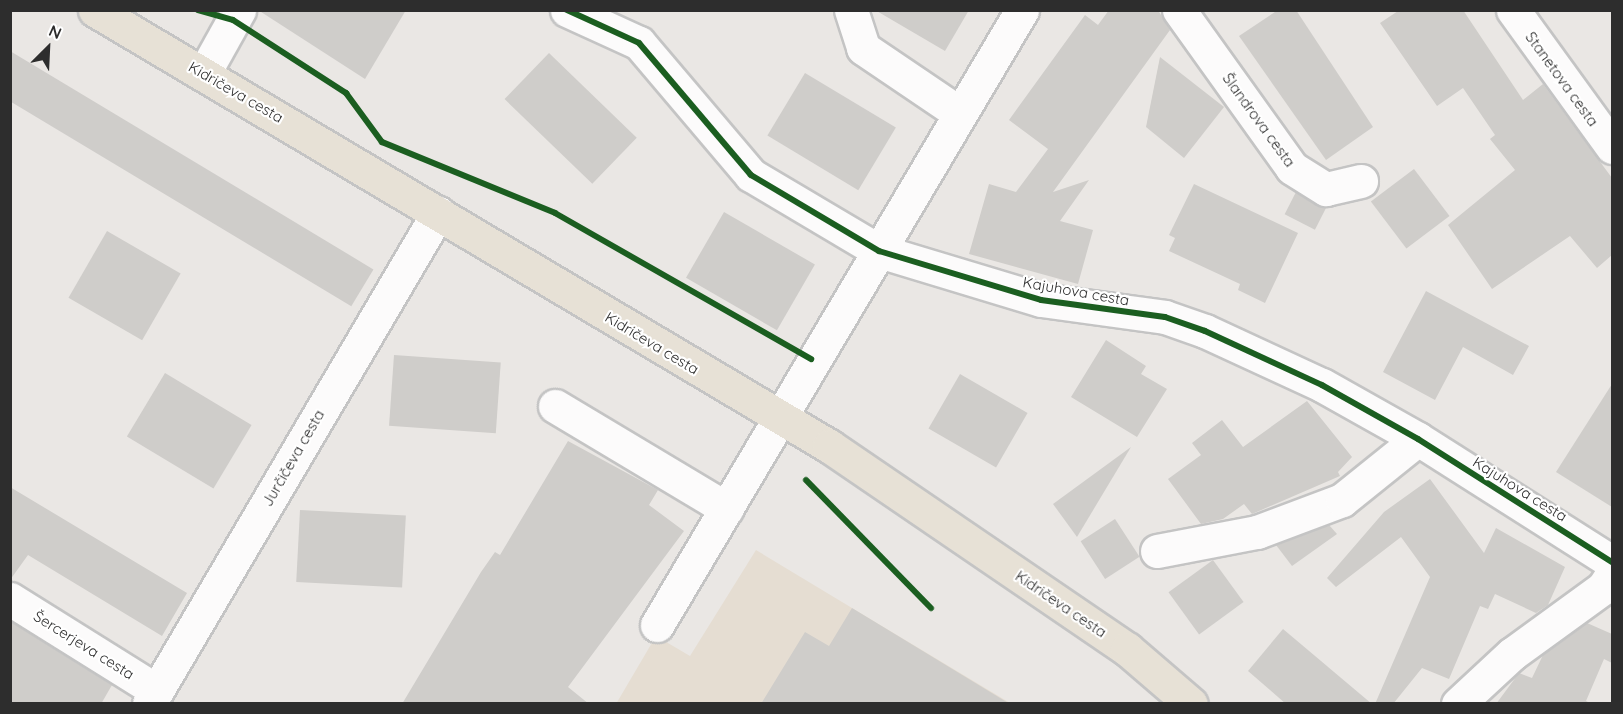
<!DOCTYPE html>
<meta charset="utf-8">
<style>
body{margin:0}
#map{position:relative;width:1623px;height:714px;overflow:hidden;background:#eae7e4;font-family:Quicksand,sans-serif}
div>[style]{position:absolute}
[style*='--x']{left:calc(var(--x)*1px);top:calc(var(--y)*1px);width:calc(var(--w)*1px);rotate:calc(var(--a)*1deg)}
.education>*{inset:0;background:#e5ddd2}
.building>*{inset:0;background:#cfcdca;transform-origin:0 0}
.roads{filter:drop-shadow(2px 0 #c4c4c4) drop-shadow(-2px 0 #c4c4c4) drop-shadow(0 2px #c4c4c4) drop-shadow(0 -2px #c4c4c4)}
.minor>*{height:33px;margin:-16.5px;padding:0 16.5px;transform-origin:16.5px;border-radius:16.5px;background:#fcfbfb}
.major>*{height:33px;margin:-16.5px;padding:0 16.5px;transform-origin:16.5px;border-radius:16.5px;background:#e7e1d6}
.cycleway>*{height:6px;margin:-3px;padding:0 3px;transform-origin:3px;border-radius:3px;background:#1b5e20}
span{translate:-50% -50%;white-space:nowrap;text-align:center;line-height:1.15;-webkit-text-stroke:4.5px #fff;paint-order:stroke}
.street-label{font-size:15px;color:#2d2d2d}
.frame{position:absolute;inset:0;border:12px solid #2d2d2d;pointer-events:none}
.north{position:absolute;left:18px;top:18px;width:60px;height:60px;-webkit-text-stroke:4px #fff;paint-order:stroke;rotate:24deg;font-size:16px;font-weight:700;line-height:24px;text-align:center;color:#2d2d2d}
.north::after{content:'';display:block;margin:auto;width:21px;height:27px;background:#2d2d2d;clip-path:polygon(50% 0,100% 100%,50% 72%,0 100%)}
</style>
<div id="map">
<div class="education">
<div style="clip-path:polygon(756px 550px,852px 608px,1010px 703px,616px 704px,656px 636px,690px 656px)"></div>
</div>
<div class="building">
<div style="clip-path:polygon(258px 10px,406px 10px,365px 79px)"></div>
<div style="clip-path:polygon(875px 10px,969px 10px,945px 51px)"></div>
<div style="clip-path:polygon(1109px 10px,1158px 10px,1170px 30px,1053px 192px,1089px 180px,1060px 221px,1093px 230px,1078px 284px,969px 254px,989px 184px,1016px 192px,1048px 149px,1009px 120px,1085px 15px,1098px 25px)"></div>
<div style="clip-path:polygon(1278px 10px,1296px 10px,1373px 127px,1326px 160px,1239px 36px)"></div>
<div style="clip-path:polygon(1463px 10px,1523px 100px,1543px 84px,1612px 178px,1612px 255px,1597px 268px,1570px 236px,1492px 289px,1448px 225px,1515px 170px,1490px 139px,1495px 135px,1463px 88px,1437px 106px,1380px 23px,1398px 11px)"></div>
<div style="left:10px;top:51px;width:424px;height:43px;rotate:31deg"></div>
<div style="left:549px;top:53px;width:122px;height:64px;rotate:44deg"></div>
<div style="clip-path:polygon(1160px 57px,1224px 107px,1184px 158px,1146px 127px)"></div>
<div style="left:805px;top:73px;width:106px;height:73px;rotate:31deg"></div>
<div style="left:1414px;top:169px;width:59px;height:54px;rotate:53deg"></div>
<div style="clip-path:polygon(1194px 184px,1298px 233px,1265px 303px,1238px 290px,1240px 284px,1169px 251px,1175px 238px,1169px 235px)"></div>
<div style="left:1296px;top:192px;width:34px;height:25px;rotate:27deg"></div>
<div style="left:724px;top:212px;width:105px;height:76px;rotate:30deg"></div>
<div style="left:107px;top:231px;width:85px;height:77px;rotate:30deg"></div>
<div style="clip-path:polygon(1426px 291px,1529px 346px,1513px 375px,1463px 347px,1435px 400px,1383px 372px)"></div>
<div style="clip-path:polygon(1106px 340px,1146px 366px,1141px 374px,1167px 389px,1137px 437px,1071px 397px)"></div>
<div style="left:394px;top:355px;width:107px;height:71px;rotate:4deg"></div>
<div style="left:165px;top:373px;width:101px;height:74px;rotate:31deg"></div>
<div style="left:960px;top:374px;width:78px;height:63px;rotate:30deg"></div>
<div style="clip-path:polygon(1612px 384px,1612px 507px,1556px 472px)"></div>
<div style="clip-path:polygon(1307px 401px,1352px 457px,1338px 472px,1340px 476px,1252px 514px,1244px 504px,1223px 519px,1201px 524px,1168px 479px,1201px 455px,1192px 443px,1222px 420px,1243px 447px)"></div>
<div style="clip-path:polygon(568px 441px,658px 490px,649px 505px,684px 531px,568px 687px,589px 704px,402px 704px,481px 572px,495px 552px,500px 555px)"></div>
<div style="clip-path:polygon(1131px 447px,1077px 537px,1053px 504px)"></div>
<div style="clip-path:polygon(1430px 479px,1484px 553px,1496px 528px,1565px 567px,1548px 605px,1536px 613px,1495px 594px,1488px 609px,1480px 606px,1449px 679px,1422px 668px,1393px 704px,1375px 704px,1430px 577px,1401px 537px,1336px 587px,1327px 578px,1384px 512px)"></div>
<div style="clip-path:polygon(10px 487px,187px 593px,162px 636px,28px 555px,10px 580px)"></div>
<div style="left:300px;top:510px;width:106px;height:72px;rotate:3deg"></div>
<div style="left:1115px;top:519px;width:45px;height:41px;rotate:57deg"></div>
<div style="clip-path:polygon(1329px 525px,1337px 534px,1292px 566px,1276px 545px)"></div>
<div style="left:1213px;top:560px;width:52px;height:55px;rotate:54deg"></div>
<div style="clip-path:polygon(852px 608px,1010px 704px,761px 704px,805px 632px,829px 646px)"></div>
<div style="clip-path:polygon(10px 621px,112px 685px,101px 704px,10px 704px)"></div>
<div style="clip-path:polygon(1587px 623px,1612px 634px,1612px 663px,1604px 659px,1586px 701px,1592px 704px,1496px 704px,1519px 673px,1532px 678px,1543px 655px)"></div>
<div style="clip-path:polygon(1283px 629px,1372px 704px,1286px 704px,1248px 671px)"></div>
</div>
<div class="roads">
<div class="minor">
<div style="--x:567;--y:10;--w:79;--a:24.6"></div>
<div style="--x:639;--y:43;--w:173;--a:49.7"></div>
<div style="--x:751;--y:175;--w:149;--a:30.7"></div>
<div style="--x:879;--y:251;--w:169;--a:16.8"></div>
<div style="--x:1041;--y:300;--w:125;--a:7.8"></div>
<div style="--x:1165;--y:317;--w:42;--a:19.3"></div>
<div style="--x:1205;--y:331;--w:129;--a:24.8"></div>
<div style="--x:1322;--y:385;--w:110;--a:29.4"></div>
<div style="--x:1418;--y:439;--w:230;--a:32.4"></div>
<div style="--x:851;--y:10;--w:40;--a:72"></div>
<div style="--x:863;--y:48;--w:116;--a:34.1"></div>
<div style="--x:1179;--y:10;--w:194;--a:54.4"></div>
<div style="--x:1292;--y:168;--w:40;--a:32"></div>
<div style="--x:1326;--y:189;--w:36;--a:-13"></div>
<div style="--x:1513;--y:10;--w:169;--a:54.1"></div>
<div style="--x:204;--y:73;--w:72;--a:-60.9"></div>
<div style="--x:555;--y:406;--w:200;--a:30.9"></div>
<div style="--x:1157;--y:551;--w:102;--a:-10.8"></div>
<div style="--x:1257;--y:532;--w:91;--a:-20.6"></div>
<div style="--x:1342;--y:500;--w:97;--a:-38.8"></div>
<div style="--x:10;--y:599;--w:173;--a:32"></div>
<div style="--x:657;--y:625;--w:715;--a:-59.31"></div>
<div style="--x:149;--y:704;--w:570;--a:-59.52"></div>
<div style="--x:1458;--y:704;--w:74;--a:-42.8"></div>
<div style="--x:1512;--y:654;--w:112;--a:-36"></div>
<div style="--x:1603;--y:588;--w:17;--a:-57"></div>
</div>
<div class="major">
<div style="--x:95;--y:10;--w:854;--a:30.71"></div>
<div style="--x:829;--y:446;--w:361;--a:34.3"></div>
<div style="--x:1127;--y:649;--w:84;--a:40.7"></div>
</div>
</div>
<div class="cycleway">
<div style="--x:198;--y:10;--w:36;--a:16"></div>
<div style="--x:233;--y:20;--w:135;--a:32.9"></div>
<div style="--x:346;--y:93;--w:61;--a:53.7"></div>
<div style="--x:382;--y:142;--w:187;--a:22.3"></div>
<div style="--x:555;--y:213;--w:295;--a:29.7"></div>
<div style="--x:567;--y:10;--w:79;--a:24.6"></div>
<div style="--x:639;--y:43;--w:173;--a:49.7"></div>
<div style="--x:751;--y:175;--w:149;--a:30.7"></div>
<div style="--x:879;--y:251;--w:169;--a:16.8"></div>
<div style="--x:1041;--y:300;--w:125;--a:7.8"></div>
<div style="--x:1165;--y:317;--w:42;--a:19.3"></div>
<div style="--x:1205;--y:331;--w:129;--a:24.8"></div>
<div style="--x:1322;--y:385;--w:110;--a:29.4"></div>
<div style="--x:1418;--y:439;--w:230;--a:32.4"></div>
<div style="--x:806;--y:480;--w:179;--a:45.7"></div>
</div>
<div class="street-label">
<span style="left:1562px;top:79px;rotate:54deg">Stanetova cesta</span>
<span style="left:236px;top:92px;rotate:30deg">Kidričeva cesta</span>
<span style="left:1259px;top:120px;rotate:54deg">Šlandrova cesta</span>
<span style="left:1076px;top:291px;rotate:10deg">Kajuhova cesta</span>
<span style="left:652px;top:343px;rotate:31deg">Kidričeva cesta</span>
<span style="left:293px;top:458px;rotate:-60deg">Jurčičeva cesta</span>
<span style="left:1520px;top:489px;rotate:32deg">Kajuhova cesta</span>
<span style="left:1061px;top:604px;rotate:34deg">Kidričeva cesta</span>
<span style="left:84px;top:645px;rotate:32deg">Šercerjeva cesta</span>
</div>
<div class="frame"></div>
<div class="north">N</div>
</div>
